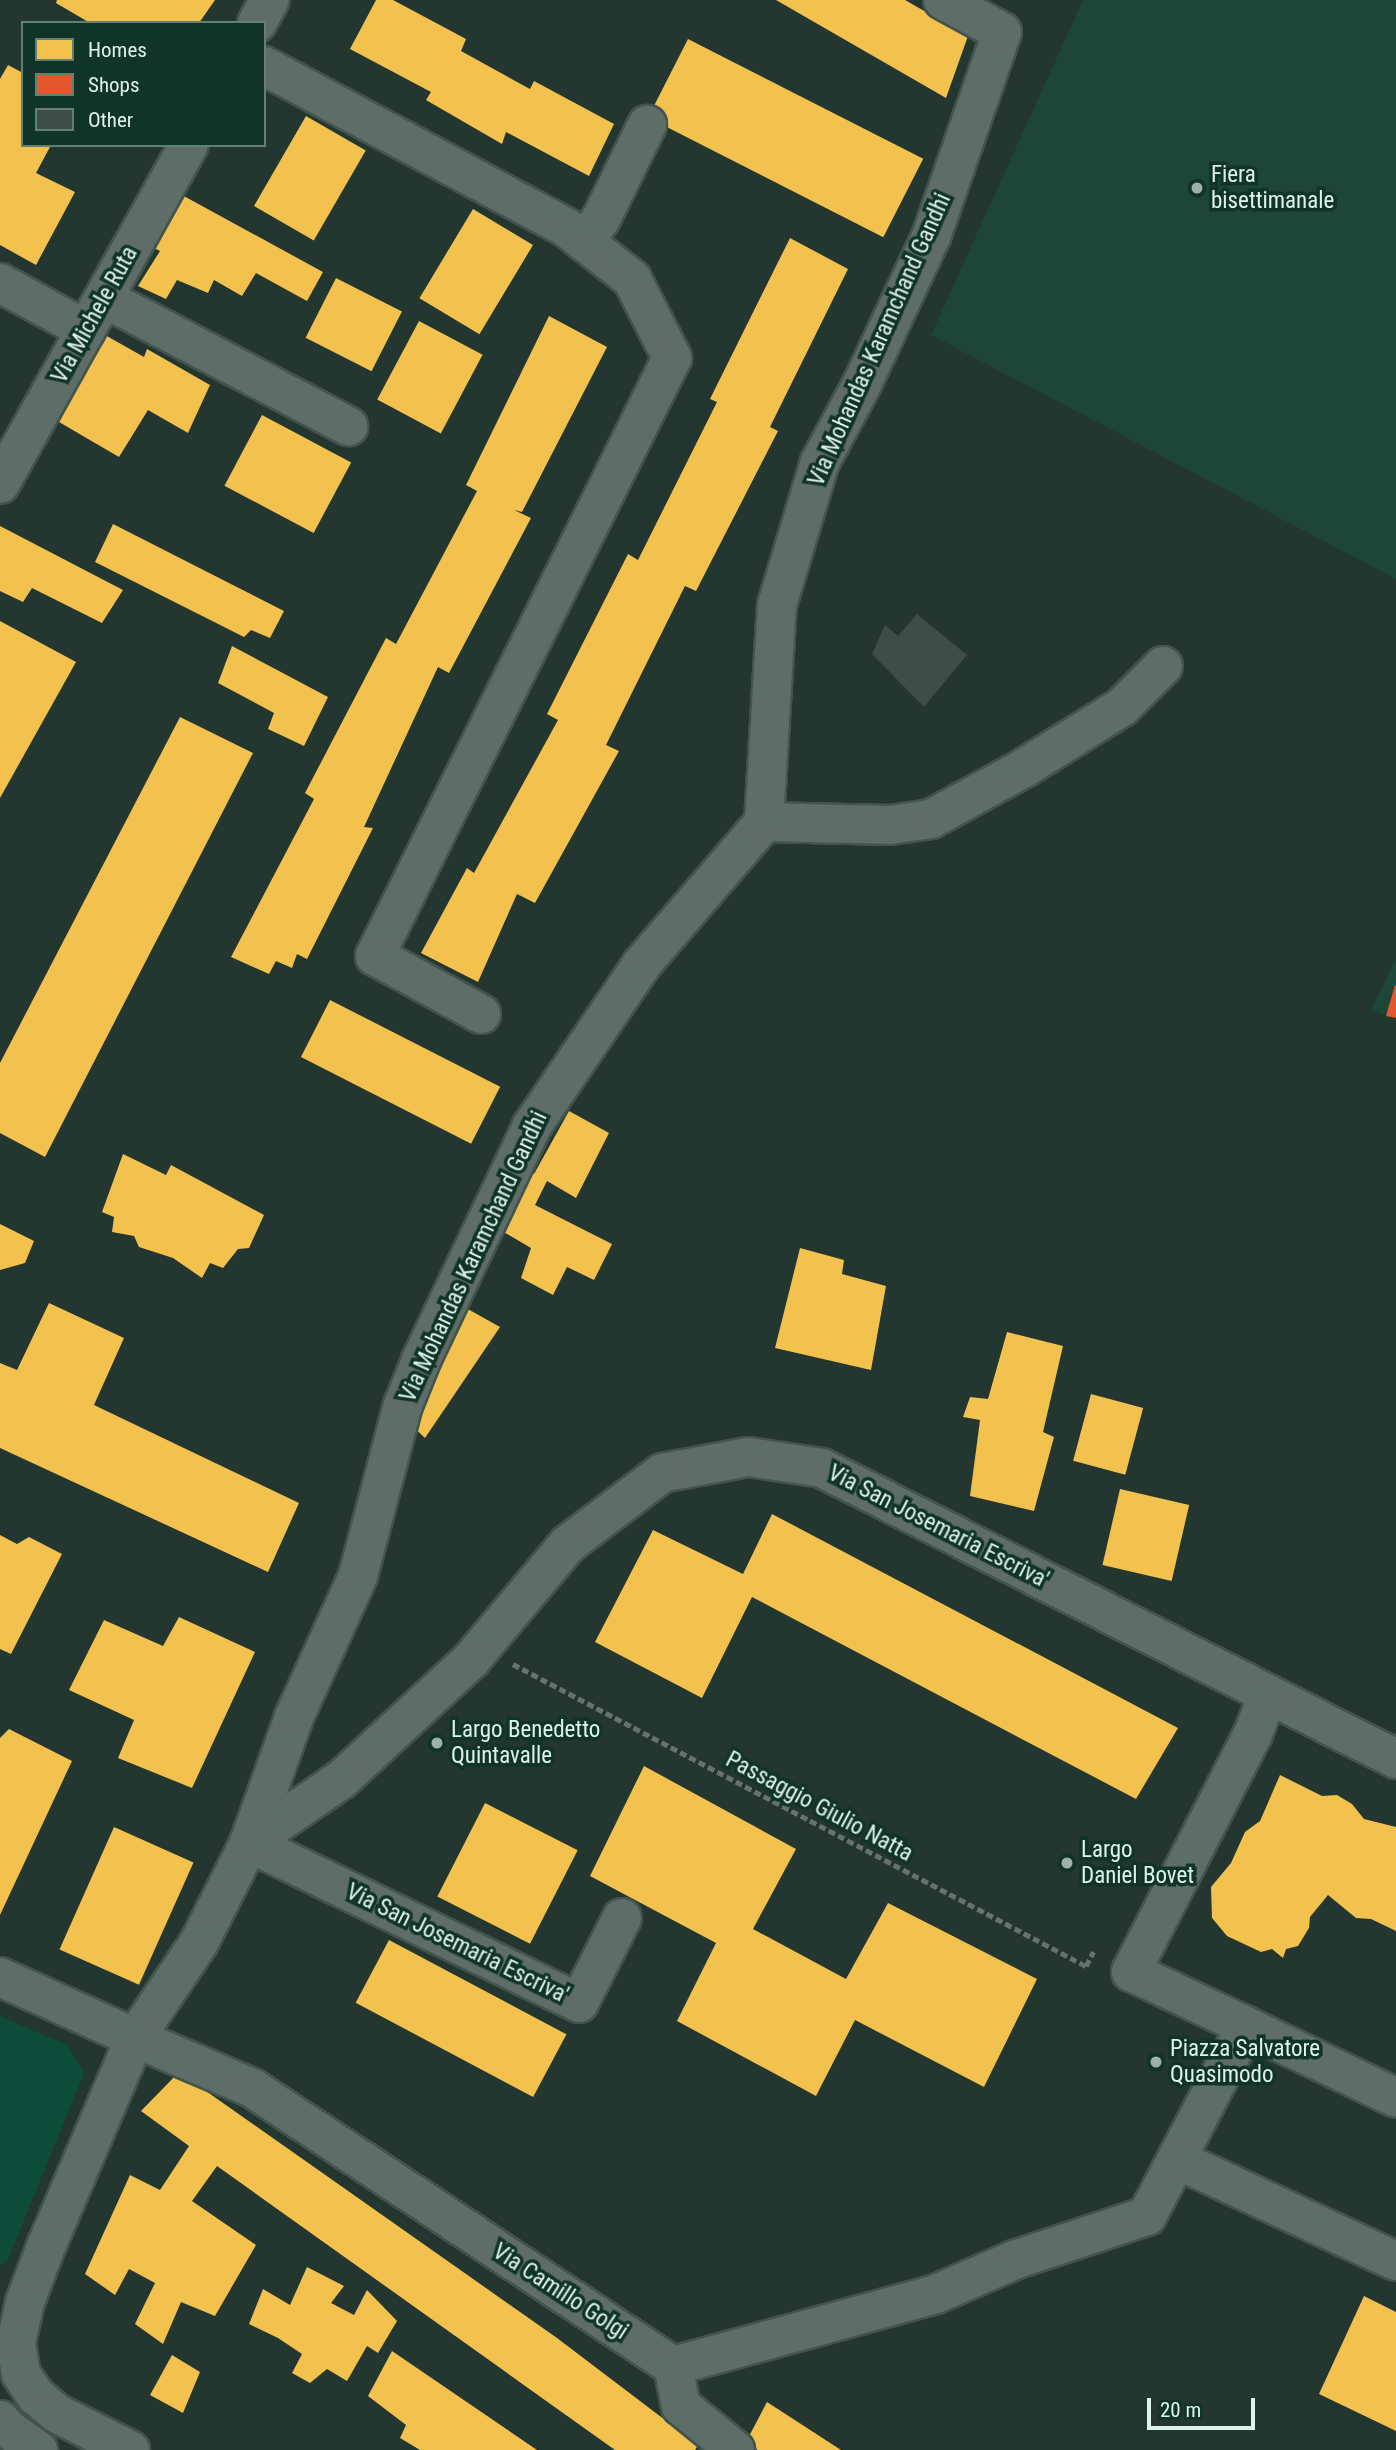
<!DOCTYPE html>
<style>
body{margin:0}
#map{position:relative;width:1396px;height:2450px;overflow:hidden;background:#23362f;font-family:"Roboto Condensed",sans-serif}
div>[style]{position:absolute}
.built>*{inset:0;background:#1d4638}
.green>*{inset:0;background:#0e4c3a}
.homes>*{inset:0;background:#f2c14e;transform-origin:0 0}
.shops>*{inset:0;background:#e4572e}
.building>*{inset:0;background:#3d4d47}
.path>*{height:4.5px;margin-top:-2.25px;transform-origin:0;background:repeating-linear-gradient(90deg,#66726e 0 7px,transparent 0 10.5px)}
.roads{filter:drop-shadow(2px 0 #43534d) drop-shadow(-2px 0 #43534d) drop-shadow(0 2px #43534d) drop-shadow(0 -2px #43534d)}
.minor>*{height:38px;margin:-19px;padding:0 19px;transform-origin:19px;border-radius:19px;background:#5f6d68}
.dots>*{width:19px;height:19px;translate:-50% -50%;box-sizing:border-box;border:4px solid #103428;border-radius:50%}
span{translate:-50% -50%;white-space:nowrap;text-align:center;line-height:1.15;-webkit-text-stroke:7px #103428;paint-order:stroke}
.poi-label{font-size:23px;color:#e0f3eb}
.left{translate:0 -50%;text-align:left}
.street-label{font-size:23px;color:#e0f3eb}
.legend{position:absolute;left:21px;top:21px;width:245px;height:126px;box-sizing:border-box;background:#103428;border:2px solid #638076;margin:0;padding:9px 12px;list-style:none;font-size:21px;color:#e0f3eb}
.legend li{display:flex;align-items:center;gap:14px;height:35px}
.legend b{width:35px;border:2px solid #638076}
.scale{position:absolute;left:1147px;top:2398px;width:108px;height:32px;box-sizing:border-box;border:4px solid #e0f3eb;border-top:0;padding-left:9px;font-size:21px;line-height:24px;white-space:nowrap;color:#e0f3eb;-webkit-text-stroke:5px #103428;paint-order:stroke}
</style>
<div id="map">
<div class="built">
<div style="clip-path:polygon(1083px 0,1396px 0,1396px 579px,931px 335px)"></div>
<div style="clip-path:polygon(1396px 959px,1396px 1018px,1371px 1010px)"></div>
</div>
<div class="green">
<div style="clip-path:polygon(0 2016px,67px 2045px,84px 2073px,7px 2262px,0 2265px)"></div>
</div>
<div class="homes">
<div style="clip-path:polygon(57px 0,215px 0,199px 23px,90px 23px,56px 3px)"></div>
<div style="clip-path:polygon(376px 0,393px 0,466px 39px,461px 51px,530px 89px,534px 81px,614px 124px,589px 176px,506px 132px,502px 144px,426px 100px,431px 92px,350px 49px)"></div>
<div style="clip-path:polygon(776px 0,905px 0,968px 36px,946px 98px)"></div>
<div style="left:688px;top:39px;width:264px;height:88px;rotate:27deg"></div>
<div style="clip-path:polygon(8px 65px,23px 73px,23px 145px,51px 145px,36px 173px,75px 192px,36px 265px,0 245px,0 79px)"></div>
<div style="left:306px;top:116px;width:69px;height:104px;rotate:30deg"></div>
<div style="clip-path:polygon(182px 195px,323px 272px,307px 301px,256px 273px,242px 296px,214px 280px,208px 293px,177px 280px,166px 299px,138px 286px,160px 251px,148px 245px)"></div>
<div style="left:473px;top:209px;width:70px;height:104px;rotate:31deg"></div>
<div style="clip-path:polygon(790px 238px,848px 269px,770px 427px,778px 431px,696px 591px,685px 586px,606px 745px,619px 751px,535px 903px,517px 894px,478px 982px,421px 953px,467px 868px,474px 873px,558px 720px,547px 714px,628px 554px,638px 560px,717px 402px,710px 399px)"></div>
<div style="left:336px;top:278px;width:74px;height:67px;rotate:27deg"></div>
<div style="clip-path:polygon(549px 316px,607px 347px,522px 512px,514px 510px,531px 518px,449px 673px,438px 667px,364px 827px,373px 828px,307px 959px,297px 954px,292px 968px,276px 961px,269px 974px,231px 957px,314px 799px,305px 793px,386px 638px,396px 644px,477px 491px,466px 485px)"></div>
<div style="left:419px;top:321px;width:72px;height:89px;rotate:28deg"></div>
<div style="clip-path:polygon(105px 335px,144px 357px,147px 349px,210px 385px,188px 433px,148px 410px,119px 457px,59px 422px)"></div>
<div style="left:262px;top:415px;width:101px;height:80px;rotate:28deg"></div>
<div style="clip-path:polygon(113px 524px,284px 611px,270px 638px,251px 630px,244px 637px,95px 562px)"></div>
<div style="clip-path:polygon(0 526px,123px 590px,102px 623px,32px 588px,23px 602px,0 591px)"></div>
<div style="clip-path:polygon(0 621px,76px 662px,0 798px)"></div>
<div style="clip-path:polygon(232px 646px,328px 697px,304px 746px,268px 729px,274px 713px,218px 683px)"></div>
<div style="clip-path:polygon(180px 717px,253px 753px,45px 1157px,0 1133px,0 1063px)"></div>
<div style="left:330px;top:1000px;width:191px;height:64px;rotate:27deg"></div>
<div style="clip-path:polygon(569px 1111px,609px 1133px,576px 1198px,547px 1181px,535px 1205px,612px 1244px,594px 1280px,567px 1267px,553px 1295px,521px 1278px,531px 1248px,490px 1224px,518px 1163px,534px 1174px)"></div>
<div style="clip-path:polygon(123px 1154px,166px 1175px,171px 1165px,264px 1215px,249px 1248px,238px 1249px,223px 1268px,210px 1263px,202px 1278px,173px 1258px,139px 1247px,134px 1236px,112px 1232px,114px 1217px,102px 1212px)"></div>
<div style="clip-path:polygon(0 1224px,34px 1241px,25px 1263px,0 1270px)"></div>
<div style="clip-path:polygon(800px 1248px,844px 1260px,842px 1274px,886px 1286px,871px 1370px,775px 1348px)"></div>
<div style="clip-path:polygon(49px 1303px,124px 1338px,94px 1405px,299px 1503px,268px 1572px,0 1448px,0 1363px,17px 1370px)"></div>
<div style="clip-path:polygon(466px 1308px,500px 1327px,425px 1438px,407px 1421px)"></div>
<div style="clip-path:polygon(1007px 1332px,1063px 1346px,1043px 1432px,1054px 1437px,1034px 1511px,970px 1496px,980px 1420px,963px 1417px,970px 1397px,988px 1399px)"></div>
<div style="left:1091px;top:1394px;width:54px;height:69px;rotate:15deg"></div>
<div style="left:1120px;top:1489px;width:71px;height:78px;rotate:13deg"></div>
<div style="clip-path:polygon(772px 1514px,1178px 1728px,1136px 1799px,752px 1597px,702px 1698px,595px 1642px,653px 1530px,743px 1574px)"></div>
<div style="clip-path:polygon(0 1535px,17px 1544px,29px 1537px,62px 1554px,11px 1654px,0 1649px)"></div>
<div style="clip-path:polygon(179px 1617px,255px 1652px,192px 1788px,118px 1758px,134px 1720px,69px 1690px,104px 1620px,163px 1646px)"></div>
<div style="clip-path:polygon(9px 1729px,72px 1761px,0 1915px,0 1738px)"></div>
<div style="clip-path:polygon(644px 1766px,796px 1849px,753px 1929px,846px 1979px,888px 1903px,1037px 1979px,984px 2087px,855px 2020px,816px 2096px,677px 2021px,716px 1943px,590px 1876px)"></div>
<div style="clip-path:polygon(1280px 1775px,1322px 1796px,1337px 1795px,1352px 1804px,1364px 1819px,1396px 1827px,1396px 1931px,1371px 1919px,1356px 1918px,1328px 1895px,1310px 1917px,1309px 1928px,1298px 1946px,1286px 1949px,1283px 1958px,1272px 1949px,1261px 1952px,1227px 1936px,1212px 1918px,1211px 1887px,1231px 1863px,1245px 1832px,1260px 1821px)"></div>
<div style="left:485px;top:1803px;width:104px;height:105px;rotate:27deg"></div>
<div style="left:114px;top:1827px;width:87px;height:134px;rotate:24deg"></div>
<div style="left:389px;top:1940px;width:201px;height:71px;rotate:28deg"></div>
<div style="clip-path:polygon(179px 2072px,557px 2338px,698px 2445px,695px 2450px,615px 2450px,217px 2166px,192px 2201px,256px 2245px,215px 2316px,181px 2302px,163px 2344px,135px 2324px,155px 2283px,129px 2269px,115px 2295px,85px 2274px,130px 2175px,160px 2190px,189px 2146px,141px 2111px)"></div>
<div style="clip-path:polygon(307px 2267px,344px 2286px,331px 2303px,354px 2315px,367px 2290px,397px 2321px,378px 2353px,367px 2346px,347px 2381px,327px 2369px,310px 2383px,292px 2373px,302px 2354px,278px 2338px,249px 2324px,263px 2289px,290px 2305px)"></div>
<div style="clip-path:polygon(1364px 2296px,1396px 2312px,1396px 2431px,1319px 2394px)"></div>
<div style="clip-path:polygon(392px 2351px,537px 2450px,420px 2450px,400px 2438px,406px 2425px,368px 2396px)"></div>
<div style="clip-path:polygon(172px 2355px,200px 2372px,183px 2413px,150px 2395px)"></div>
<div style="clip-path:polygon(767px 2402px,841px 2450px,758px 2450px,746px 2442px)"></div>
</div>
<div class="shops">
<div style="clip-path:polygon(1395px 985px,1396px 985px,1396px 1018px,1386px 1016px)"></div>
</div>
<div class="building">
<div style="clip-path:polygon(917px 614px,967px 655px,924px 707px,872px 654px,885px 625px,898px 636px)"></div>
</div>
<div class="path">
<div style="left:513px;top:1664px;width:648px;rotate:27.79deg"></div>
<div style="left:1086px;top:1966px;width:16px;rotate:-63deg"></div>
</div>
<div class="roads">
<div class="minor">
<div style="left:257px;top:23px;width:26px;rotate:-61deg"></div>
<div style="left:264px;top:66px;width:344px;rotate:28.1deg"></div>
<div style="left:567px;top:228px;width:83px;rotate:38.1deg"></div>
<div style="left:632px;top:279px;width:89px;rotate:63.1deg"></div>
<div style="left:672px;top:358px;width:668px;rotate:116.41deg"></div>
<div style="left:375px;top:956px;width:121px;rotate:28.7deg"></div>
<div style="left:584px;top:242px;width:29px;rotate:-54deg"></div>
<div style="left:601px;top:219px;width:105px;rotate:-63.9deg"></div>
<div style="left:0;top:283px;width:98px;rotate:28.7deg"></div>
<div style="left:104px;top:298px;width:276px;rotate:27.7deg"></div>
<div style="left:0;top:484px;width:388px;rotate:-60.9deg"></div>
<div style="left:764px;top:822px;width:126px;rotate:1.4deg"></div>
<div style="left:890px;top:825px;width:41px;rotate:-8.3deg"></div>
<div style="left:931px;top:819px;width:106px;rotate:-28.7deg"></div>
<div style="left:1024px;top:768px;width:115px;rotate:-31.9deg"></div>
<div style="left:1122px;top:707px;width:58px;rotate:-45deg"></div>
<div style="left:1396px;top:1759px;width:644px;rotate:-153.12deg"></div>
<div style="left:822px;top:1468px;width:75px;rotate:-171.5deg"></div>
<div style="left:748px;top:1457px;width:87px;rotate:169.5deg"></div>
<div style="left:662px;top:1473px;width:118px;rotate:142.9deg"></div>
<div style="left:568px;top:1544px;width:151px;rotate:129.9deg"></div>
<div style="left:471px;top:1660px;width:176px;rotate:137.3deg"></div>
<div style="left:342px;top:1779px;width:113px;rotate:145.5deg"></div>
<div style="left:249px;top:1843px;width:110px;rotate:116.6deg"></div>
<div style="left:200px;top:1941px;width:117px;rotate:123.8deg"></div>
<div style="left:135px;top:2038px;width:127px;rotate:23.1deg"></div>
<div style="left:252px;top:2088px;width:505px;rotate:33.44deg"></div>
<div style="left:673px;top:2366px;width:273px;rotate:-15.3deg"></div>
<div style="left:936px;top:2294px;width:88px;rotate:-23.4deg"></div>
<div style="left:1017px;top:2259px;width:137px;rotate:-18.3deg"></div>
<div style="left:1147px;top:2216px;width:214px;rotate:-62.5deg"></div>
<div style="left:1246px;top:2026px;width:166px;rotate:25.6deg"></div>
<div style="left:622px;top:1918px;width:95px;rotate:116.8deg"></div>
<div style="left:579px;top:2003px;width:367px;rotate:-154.1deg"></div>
<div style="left:249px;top:1843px;width:134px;rotate:-70.3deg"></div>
<div style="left:294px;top:1717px;width:155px;rotate:-65.6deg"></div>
<div style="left:358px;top:1576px;width:177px;rotate:-75.3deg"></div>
<div style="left:403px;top:1405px;width:51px;rotate:-68deg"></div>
<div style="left:422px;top:1358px;width:257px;rotate:-64.6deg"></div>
<div style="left:532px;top:1126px;width:196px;rotate:-55.8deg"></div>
<div style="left:642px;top:964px;width:187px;rotate:-49.3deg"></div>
<div style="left:764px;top:822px;width:217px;rotate:-86.6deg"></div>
<div style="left:777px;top:605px;width:149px;rotate:-73.3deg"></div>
<div style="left:820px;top:462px;width:89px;rotate:-61.7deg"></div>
<div style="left:862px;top:384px;width:162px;rotate:-64.9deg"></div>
<div style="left:931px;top:237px;width:217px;rotate:-70.9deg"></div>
<div style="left:1002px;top:32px;width:67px;rotate:-151.5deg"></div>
<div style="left:0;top:1977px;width:148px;rotate:24.3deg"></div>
<div style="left:135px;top:2038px;width:224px;rotate:113.1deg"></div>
<div style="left:47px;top:2244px;width:62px;rotate:110.8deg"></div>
<div style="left:25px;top:2302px;width:42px;rotate:102.4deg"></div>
<div style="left:16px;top:2343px;width:31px;rotate:81deg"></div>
<div style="left:21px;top:2374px;width:27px;rotate:56deg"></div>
<div style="left:36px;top:2396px;width:26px;rotate:40deg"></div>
<div style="left:56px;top:2413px;width:83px;rotate:26.6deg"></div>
<div style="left:1246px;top:2026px;width:127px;rotate:-154.8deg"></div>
<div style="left:1131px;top:1972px;width:267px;rotate:-62.9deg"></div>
<div style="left:1253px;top:1734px;width:43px;rotate:-69.4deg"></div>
<div style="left:1178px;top:2160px;width:240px;rotate:24.9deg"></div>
<div style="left:673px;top:2366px;width:41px;rotate:78.7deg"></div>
<div style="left:681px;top:2406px;width:70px;rotate:39.2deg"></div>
<div style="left:0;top:2420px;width:12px;rotate:48deg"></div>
<div style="left:8px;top:2429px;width:37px;rotate:35deg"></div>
</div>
</div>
<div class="dots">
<div style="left:1197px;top:188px;background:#9eb1a9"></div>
<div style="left:437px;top:1743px;background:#9eb1a9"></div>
<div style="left:1067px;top:1863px;background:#9eb1a9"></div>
<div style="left:1156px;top:2062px;background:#9eb1a9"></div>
</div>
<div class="poi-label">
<span class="left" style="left:1211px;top:188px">Fiera<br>bisettimanale</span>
<span class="left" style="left:451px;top:1743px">Largo Benedetto<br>Quintavalle</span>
<span class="left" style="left:1081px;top:1863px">Largo<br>Daniel Bovet</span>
<span class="left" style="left:1170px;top:2062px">Piazza Salvatore<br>Quasimodo</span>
</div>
<div class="street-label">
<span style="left:95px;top:315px;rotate:-61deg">Via Michele Ruta</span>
<span style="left:880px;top:340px;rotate:-66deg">Via Mohandas Karamchand Gandhi</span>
<span style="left:474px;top:1257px;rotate:-65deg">Via Mohandas Karamchand Gandhi</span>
<span style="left:938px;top:1527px;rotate:27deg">Via San Josemaria Escriva'</span>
<span style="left:819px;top:1807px;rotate:28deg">Passaggio Giulio Natta</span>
<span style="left:457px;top:1944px;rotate:26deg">Via San Josemaria Escriva'</span>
<span style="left:560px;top:2292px;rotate:33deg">Via Camillo Golgi</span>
</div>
<ul class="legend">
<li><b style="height:19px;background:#f2c14e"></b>Homes</li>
<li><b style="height:19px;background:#e4572e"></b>Shops</li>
<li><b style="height:19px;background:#3d4d47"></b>Other</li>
</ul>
<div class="scale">20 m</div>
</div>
